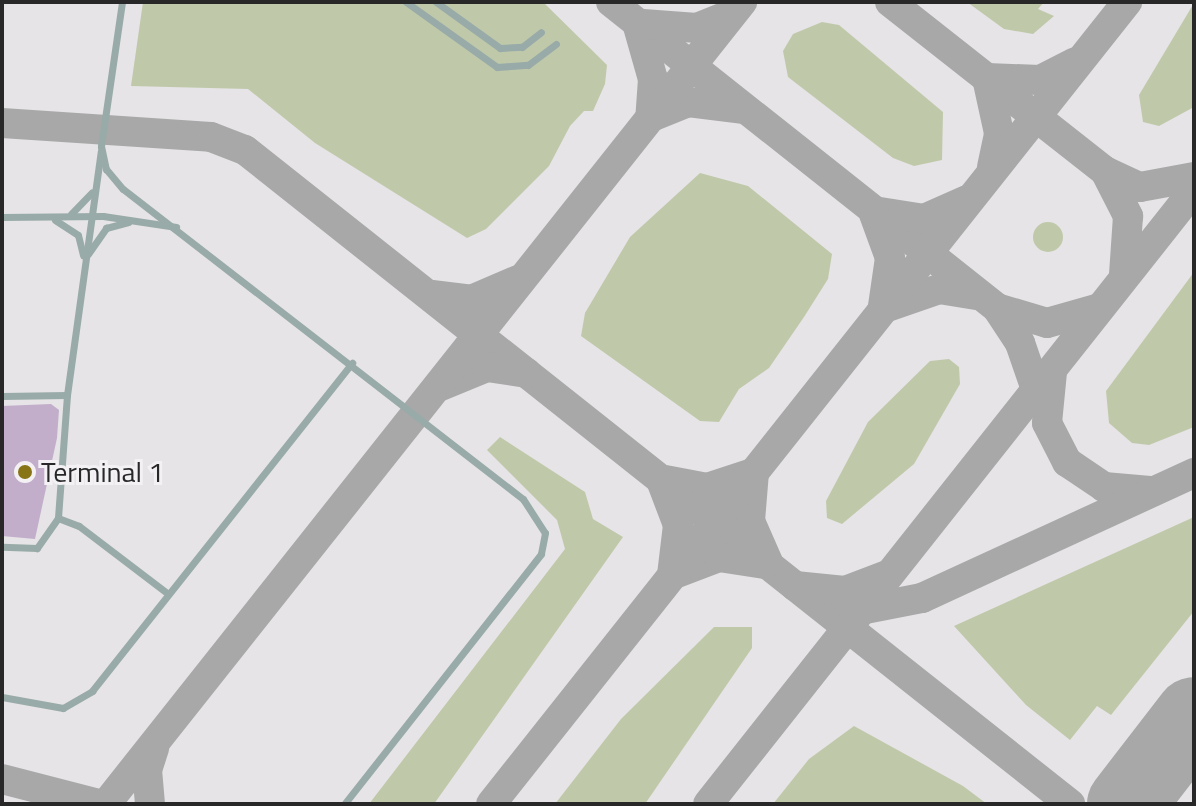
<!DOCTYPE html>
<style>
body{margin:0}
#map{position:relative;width:1196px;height:806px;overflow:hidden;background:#e6e4e6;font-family:"Titillium Web",sans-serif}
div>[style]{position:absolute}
.green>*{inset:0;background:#bfc9aa}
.round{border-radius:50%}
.taxiway>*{height:30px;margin:-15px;padding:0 15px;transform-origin:15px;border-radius:15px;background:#a8a8a9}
.runway>*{height:78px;margin:-39px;padding:0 39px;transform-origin:39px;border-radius:39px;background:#a8a8a9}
.building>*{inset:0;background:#c2aecb}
.service>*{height:7px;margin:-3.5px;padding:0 3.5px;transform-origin:3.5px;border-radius:3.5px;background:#99aba8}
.dots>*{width:22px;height:22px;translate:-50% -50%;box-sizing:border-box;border:4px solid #f3f1f4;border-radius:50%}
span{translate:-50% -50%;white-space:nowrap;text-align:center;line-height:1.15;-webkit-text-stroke:6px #f3f1f4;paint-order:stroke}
.poi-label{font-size:28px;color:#282829}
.left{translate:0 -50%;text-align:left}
.frame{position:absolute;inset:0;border:4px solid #282829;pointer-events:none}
</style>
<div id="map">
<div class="green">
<div style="clip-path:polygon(143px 2px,543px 2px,607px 65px,605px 84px,593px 111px,584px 111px,570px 126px,549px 166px,486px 229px,467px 238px,315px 143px,248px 89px,131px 86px)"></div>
<div style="clip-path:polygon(967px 2px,1044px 2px,1038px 9px,1054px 16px,1033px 34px,1004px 29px)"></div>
<div style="clip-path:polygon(1194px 3px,1194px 107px,1159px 126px,1143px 122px,1139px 95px)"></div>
<div style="clip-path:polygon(822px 22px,839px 25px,943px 112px,942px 160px,914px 166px,893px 158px,788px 77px,783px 51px,793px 34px)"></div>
<div style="clip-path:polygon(700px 173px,748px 186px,832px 254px,828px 279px,804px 317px,769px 368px,739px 389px,719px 422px,700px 421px,581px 336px,585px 313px,630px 237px)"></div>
<div class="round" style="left:1033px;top:222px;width:30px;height:30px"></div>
<div style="clip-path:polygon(1194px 272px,1194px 427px,1149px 445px,1132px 443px,1109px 423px,1106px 391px)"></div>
<div style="clip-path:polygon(949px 359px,959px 367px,960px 384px,914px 464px,842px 524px,827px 518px,826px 501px,868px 422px,930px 361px)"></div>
<div style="clip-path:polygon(500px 437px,585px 492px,593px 519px,623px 537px,434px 804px,369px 804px,565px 549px,557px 520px,487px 450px)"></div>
<div style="clip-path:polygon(1194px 517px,1194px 611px,1111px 715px,1097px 706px,1070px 740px,1026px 705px,954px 626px)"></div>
<div style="clip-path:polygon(714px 627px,752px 627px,752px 648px,645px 804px,555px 804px,621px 719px)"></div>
<div style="clip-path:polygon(854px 726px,963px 786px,987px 804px,773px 804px,809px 759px)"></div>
</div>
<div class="taxiway">
<div style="left:611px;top:2px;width:493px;rotate:38.4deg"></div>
<div style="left:997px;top:308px;width:52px;rotate:16.7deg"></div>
<div style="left:1047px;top:323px;width:55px;rotate:-15.8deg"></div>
<div style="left:890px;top:2px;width:273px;rotate:38.2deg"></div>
<div style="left:1105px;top:171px;width:38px;rotate:25deg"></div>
<div style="left:1140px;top:187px;width:55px;rotate:-10.5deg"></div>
<div style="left:637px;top:23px;width:58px;rotate:74.1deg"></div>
<div style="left:653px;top:79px;width:39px;rotate:94deg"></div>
<div style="left:643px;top:24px;width:54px;rotate:4.2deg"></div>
<div style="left:697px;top:28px;width:37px;rotate:-22deg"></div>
<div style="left:651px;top:117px;width:40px;rotate:-22deg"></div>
<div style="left:688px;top:102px;width:55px;rotate:7.3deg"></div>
<div style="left:2px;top:123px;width:209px;rotate:3.8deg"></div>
<div style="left:211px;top:137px;width:36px;rotate:21deg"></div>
<div style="left:245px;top:150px;width:1053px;rotate:38.4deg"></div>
<div style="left:992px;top:167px;width:35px;rotate:-78deg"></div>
<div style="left:999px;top:133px;width:56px;rotate:-102.3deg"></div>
<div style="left:987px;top:78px;width:53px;rotate:2.2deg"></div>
<div style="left:1040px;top:80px;width:39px;rotate:-27deg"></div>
<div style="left:1105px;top:171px;width:51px;rotate:62.9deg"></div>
<div style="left:1128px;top:216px;width:58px;rotate:93.9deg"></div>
<div style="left:880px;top:212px;width:45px;rotate:9deg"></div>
<div style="left:924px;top:219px;width:47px;rotate:-23.8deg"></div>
<div style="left:874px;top:214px;width:47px;rotate:70deg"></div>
<div style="left:890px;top:258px;width:49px;rotate:98.3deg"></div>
<div style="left:432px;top:295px;width:39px;rotate:7deg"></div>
<div style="left:471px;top:300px;width:51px;rotate:-23.1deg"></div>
<div style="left:890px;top:306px;width:52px;rotate:-19.1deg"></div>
<div style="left:939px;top:289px;width:39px;rotate:9deg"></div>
<div style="left:997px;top:308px;width:42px;rotate:56.7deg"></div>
<div style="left:1020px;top:343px;width:65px;rotate:71deg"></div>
<div style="left:1052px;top:372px;width:51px;rotate:95.6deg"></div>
<div style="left:1047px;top:423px;width:44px;rotate:62.9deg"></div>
<div style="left:1067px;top:462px;width:45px;rotate:34deg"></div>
<div style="left:1104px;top:487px;width:46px;rotate:5deg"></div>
<div style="left:441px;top:386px;width:50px;rotate:-22.4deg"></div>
<div style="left:487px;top:367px;width:40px;rotate:8.5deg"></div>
<div style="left:754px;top:472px;width:49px;rotate:94.7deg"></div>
<div style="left:750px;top:521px;width:45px;rotate:66.3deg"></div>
<div style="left:665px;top:480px;width:43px;rotate:10.8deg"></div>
<div style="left:707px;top:488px;width:48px;rotate:-18.1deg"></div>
<div style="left:662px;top:483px;width:45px;rotate:69.1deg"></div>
<div style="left:678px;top:525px;width:50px;rotate:96.8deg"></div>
<div style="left:677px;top:573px;width:45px;rotate:-20.9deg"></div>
<div style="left:719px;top:557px;width:46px;rotate:8.8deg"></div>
<div style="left:795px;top:586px;width:50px;rotate:5.7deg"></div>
<div style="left:845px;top:591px;width:45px;rotate:-20.9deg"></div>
<div style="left:850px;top:612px;width:73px;rotate:-11deg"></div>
<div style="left:922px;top:598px;width:299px;rotate:-24.7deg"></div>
<div style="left:2px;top:779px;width:100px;rotate:14.5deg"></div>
<div style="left:106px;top:804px;width:1024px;rotate:-51.58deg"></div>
<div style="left:150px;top:804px;width:34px;rotate:-95deg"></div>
<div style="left:147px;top:770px;width:23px;rotate:-72deg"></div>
<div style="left:491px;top:804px;width:1024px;rotate:-51.58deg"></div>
<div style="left:708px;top:804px;width:783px;rotate:-51.64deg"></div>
<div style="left:1110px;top:804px;width:53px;rotate:-39.7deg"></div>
</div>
<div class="runway">
<div style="left:1126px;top:804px;width:111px;rotate:-52.3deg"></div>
</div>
<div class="building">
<div style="clip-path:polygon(51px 404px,59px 410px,57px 438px,35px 539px,2px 536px,2px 406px)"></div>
</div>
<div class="service">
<div style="left:122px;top:2px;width:146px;rotate:98.3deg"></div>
<div style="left:101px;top:146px;width:24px;rotate:78deg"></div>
<div style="left:106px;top:169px;width:26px;rotate:50deg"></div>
<div style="left:123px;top:189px;width:506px;rotate:37.78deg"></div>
<div style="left:523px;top:499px;width:40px;rotate:57.1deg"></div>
<div style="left:545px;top:533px;width:21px;rotate:101deg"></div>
<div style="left:541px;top:554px;width:318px;rotate:128.2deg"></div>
<div style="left:406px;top:2px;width:112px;rotate:35.5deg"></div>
<div style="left:497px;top:67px;width:31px;rotate:-4deg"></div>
<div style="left:528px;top:65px;width:35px;rotate:-37deg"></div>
<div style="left:436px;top:2px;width:79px;rotate:35.7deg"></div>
<div style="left:500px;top:48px;width:22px;rotate:-3deg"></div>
<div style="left:522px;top:47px;width:24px;rotate:-38deg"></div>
<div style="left:71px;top:214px;width:30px;rotate:-46deg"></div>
<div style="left:2px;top:217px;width:101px;rotate:-0.6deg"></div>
<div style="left:103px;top:216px;width:74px;rotate:8.6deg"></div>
<div style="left:55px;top:220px;width:27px;rotate:33deg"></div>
<div style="left:78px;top:235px;width:21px;rotate:76deg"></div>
<div style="left:88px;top:254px;width:32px;rotate:-55deg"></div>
<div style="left:106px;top:228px;width:23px;rotate:-15deg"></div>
<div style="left:67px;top:395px;width:246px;rotate:-82.1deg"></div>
<div style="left:2px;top:396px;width:65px;rotate:-0.9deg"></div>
<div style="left:67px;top:395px;width:123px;rotate:94.2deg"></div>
<div style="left:58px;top:518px;width:37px;rotate:125deg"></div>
<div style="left:37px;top:548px;width:35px;rotate:-178deg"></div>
<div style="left:58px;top:518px;width:22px;rotate:21deg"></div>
<div style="left:79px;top:526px;width:111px;rotate:37.3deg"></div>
<div style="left:2px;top:697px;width:62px;rotate:10.2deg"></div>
<div style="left:63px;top:708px;width:34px;rotate:-30deg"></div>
<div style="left:92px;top:691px;width:419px;rotate:-51.6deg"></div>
</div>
<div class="dots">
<div style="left:25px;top:472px;background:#877416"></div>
</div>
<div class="poi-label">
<span class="left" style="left:41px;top:472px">Terminal 1</span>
</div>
<div class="frame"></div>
</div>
